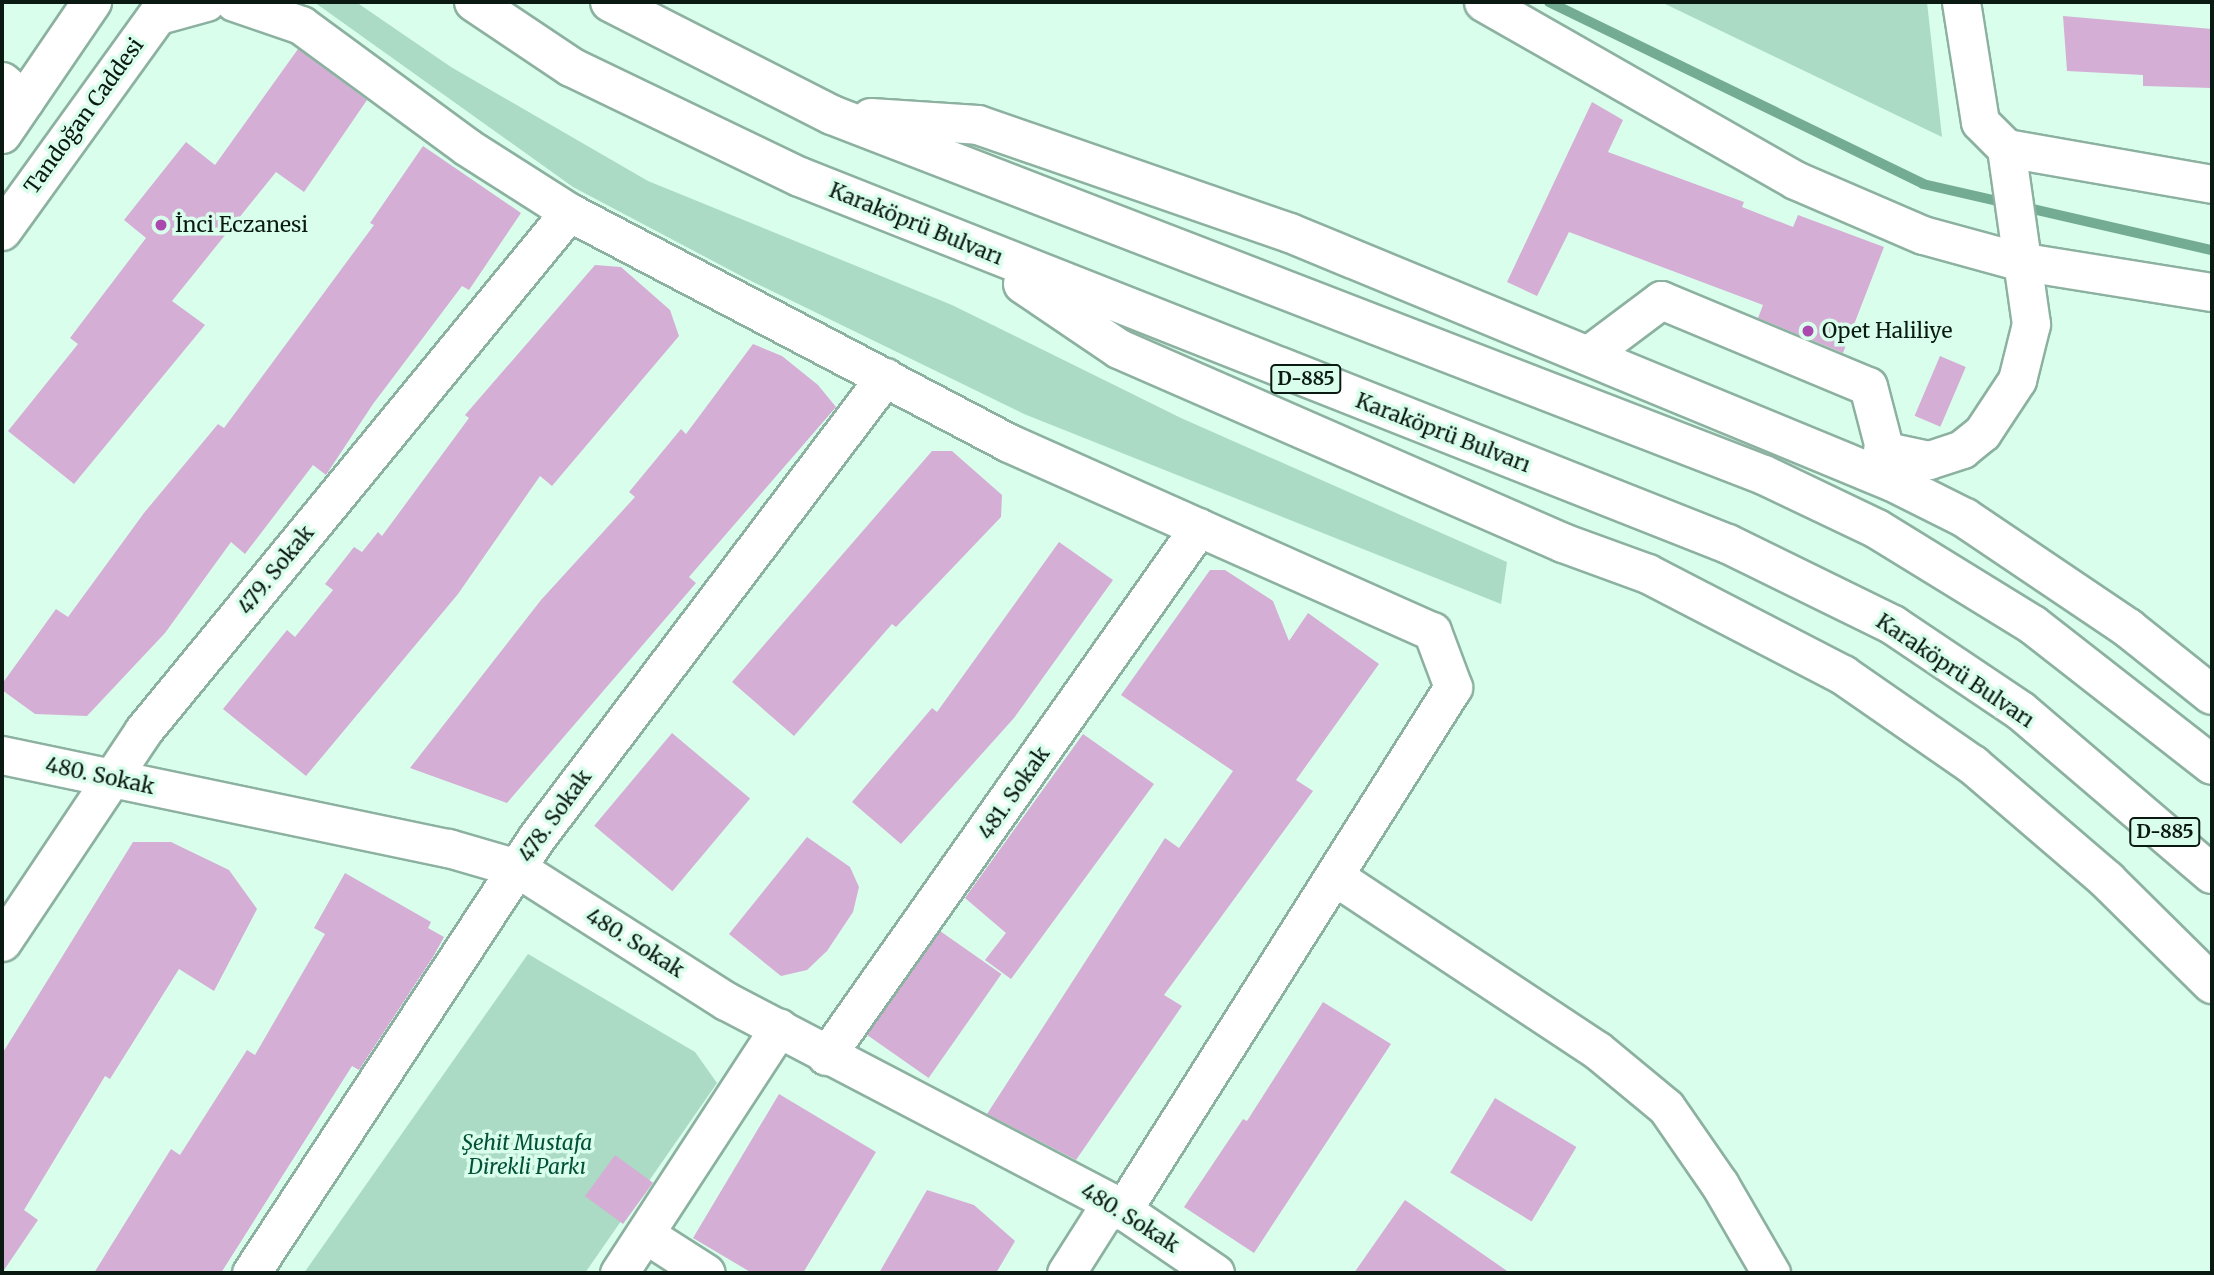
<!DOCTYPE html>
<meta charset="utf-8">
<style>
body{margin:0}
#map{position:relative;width:2214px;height:1275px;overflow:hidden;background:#d9feec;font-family:Merriweather,serif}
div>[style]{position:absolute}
.green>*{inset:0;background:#abdbc5}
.stream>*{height:10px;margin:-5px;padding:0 5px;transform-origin:5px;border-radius:5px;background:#74ab93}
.building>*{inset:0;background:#d5aed5;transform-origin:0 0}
.roads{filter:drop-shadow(2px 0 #8db1a1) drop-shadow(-2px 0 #8db1a1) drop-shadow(0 2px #8db1a1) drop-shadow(0 -2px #8db1a1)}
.minor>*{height:37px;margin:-18.5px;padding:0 18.5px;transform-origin:18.5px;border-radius:18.5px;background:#fff}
.major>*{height:38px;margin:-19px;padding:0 19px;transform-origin:19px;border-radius:19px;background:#fff}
.highway>*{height:38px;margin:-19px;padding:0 19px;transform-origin:19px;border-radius:19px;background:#fff}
.dots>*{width:19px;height:19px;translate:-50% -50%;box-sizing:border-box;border:4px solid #d9feec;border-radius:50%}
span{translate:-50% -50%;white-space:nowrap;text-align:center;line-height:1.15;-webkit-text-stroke:7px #d9feec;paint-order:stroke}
.shield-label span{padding:2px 5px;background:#d9feec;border:2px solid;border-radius:5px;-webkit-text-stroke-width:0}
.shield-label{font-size:19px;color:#0b1913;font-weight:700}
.street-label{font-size:21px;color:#0b1913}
.poi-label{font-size:21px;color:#0b1913}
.left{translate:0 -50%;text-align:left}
.park-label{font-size:21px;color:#035039;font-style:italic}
.frame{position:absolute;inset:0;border:4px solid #0b1913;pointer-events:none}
</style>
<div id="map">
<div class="green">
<div style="clip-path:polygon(314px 2px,356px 2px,451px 67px,648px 181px,952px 305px,1181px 418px,1507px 562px,1501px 604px,1024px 414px,747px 279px,573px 187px)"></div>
<div style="clip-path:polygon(1661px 2px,1927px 2px,1942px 137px)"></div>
<div style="clip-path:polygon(528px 954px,695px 1052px,717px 1083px,585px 1273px,304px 1273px)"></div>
</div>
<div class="stream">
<div style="left:1549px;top:2px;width:416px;rotate:25.9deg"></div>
<div style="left:1923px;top:184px;width:296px;rotate:12.9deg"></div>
</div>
<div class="building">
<div style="clip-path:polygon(2063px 16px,2212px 29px,2212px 88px,2143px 86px,2143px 75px,2067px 71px)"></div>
<div style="clip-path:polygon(298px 49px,367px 100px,304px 192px,276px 172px,172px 301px,205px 325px,74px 484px,8px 431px,78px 344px,70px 338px,146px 238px,124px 220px,186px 142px,215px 165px)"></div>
<div style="clip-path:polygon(1592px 102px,1623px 120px,1608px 152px,1744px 202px,1742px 207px,1793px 227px,1798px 215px,1884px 247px,1843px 353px,1758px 318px,1763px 305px,1569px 232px,1537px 296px,1507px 282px)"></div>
<div style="clip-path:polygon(423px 146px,521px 213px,469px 290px,462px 286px,373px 404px,326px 475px,313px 465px,245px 554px,231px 542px,165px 633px,87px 716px,35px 714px,2px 690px,2px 684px,56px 609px,68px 617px,144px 513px,218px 424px,224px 428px,374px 225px,370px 223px)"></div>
<div style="clip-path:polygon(595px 265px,621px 267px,670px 310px,679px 336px,552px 486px,540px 476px,458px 594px,306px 776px,223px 709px,287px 630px,295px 637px,333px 590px,325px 584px,354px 547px,362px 552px,378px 532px,382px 536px,469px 418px,465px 415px)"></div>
<div style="clip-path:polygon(753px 344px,782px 356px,818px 385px,836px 407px,689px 577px,696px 583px,507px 803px,410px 768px,541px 600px,635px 497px,629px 492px,681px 429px,686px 434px)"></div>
<div style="left:1940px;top:356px;width:28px;height:65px;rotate:23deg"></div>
<div style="clip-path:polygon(932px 451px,952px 451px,1002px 495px,1001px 517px,896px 627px,892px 624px,794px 736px,732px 682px)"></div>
<div style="clip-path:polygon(1059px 542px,1113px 580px,1014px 718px,901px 844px,852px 802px,932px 708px,937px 712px)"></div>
<div style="clip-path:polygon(1210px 570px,1225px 570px,1273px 601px,1289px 641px,1308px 613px,1379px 664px,1296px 780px,1313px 791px,1164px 995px,1182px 1006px,1076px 1160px,987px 1114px,1165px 838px,1179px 848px,1233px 771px,1121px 695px)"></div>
<div style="left:672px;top:733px;width:102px;height:121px;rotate:40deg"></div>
<div style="clip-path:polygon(1083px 734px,1154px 784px,1011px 979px,985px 960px,1006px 933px,965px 898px)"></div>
<div style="clip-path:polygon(807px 837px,850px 867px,859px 887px,853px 912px,827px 951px,807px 970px,781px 976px,729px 934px)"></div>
<div style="clip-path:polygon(133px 842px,171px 842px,229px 870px,257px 909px,214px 991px,179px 969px,110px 1079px,105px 1076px,24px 1210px,38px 1220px,2px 1273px,2px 1054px)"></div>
<div style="clip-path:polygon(345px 873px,431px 922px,428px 928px,444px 937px,433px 957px,359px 1070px,352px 1066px,221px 1273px,94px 1273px,171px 1149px,180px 1155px,247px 1050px,255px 1055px,325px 934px,314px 928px)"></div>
<div style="left:940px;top:931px;width:75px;height:127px;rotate:35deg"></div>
<div style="clip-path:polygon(1323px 1002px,1391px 1044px,1254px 1253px,1184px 1207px,1243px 1119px,1247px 1121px)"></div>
<div style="clip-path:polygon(779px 1094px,876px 1152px,803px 1273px,752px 1273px,693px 1238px)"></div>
<div style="left:1495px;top:1098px;width:95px;height:87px;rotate:31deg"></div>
<div style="left:615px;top:1155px;width:47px;height:51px;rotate:36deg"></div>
<div style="clip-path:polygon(927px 1190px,974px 1205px,1015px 1241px,996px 1273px,879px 1273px)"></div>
<div style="clip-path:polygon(1405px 1200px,1510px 1273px,1354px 1273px)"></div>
</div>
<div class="roads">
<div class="minor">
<div style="left:234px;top:2px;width:71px;rotate:18.9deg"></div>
<div style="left:301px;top:25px;width:206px;rotate:36.3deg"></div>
<div style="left:467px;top:147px;width:121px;rotate:32.5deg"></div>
<div style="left:569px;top:212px;width:497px;rotate:27.7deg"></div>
<div style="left:1009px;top:443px;width:463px;rotate:24deg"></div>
<div style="left:1432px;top:631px;width:60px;rotate:69.4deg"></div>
<div style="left:1453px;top:687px;width:620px;rotate:122.28deg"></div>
<div style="left:1483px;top:2px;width:359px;rotate:29.7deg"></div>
<div style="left:1795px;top:180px;width:139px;rotate:23.3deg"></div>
<div style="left:1923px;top:235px;width:98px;rotate:15.3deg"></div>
<div style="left:2018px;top:261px;width:196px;rotate:9.1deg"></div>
<div style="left:1961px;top:2px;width:121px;rotate:81deg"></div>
<div style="left:1980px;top:122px;width:37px;rotate:45deg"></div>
<div style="left:2006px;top:148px;width:209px;rotate:9.9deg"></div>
<div style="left:159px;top:15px;width:49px;rotate:-15.5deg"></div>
<div style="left:2px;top:81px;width:30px;rotate:41deg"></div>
<div style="left:1589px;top:354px;width:90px;rotate:-36.9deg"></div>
<div style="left:1661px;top:300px;width:224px;rotate:22.6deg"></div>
<div style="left:1868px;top:386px;width:99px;rotate:75.4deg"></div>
<div style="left:1882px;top:450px;width:48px;rotate:12deg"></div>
<div style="left:1929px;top:460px;width:35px;rotate:-18deg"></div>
<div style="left:1962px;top:449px;width:26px;rotate:-39deg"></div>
<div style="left:1982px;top:433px;width:64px;rotate:-56.6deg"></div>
<div style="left:2017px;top:380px;width:58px;rotate:-76deg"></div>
<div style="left:2031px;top:324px;width:178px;rotate:-98.1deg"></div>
<div style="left:2px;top:755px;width:456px;rotate:11.8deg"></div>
<div style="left:448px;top:848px;width:72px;rotate:16.2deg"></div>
<div style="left:517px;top:868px;width:248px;rotate:32.5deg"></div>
<div style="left:726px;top:1001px;width:434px;rotate:27.6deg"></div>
<div style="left:1111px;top:1202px;width:126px;rotate:34.3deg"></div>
<div style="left:1334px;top:876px;width:315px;rotate:33.5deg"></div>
<div style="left:1597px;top:1050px;width:89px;rotate:39.6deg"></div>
<div style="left:1666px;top:1107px;width:95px;rotate:55.3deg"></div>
<div style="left:1720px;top:1185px;width:102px;rotate:59.9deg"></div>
<div style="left:2px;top:942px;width:254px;rotate:-56.2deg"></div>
<div style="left:143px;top:731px;width:671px;rotate:-50.62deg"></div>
<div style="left:826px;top:1056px;width:647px;rotate:-54.81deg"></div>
<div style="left:645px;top:1234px;width:72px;rotate:32.6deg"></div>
<div style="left:251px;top:1273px;width:521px;rotate:-56.74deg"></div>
<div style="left:537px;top:837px;width:577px;rotate:-52.89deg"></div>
<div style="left:619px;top:1273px;width:293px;rotate:-56.9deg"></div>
<div style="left:1066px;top:1273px;width:84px;rotate:-57.6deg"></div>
</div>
<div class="major">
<div style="left:2px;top:134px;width:160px;rotate:-55.7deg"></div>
<div style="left:2px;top:231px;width:282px;rotate:-54.2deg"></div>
</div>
<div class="highway">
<div style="left:474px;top:2px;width:117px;rotate:33.8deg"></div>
<div style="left:571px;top:67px;width:254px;rotate:25.7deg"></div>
<div style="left:800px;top:177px;width:998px;rotate:21.58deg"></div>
<div style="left:1728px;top:544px;width:184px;rotate:26.1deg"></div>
<div style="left:1893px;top:625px;width:154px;rotate:33.9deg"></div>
<div style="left:2021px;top:711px;width:251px;rotate:40.5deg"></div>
<div style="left:610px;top:2px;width:249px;rotate:27deg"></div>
<div style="left:832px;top:115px;width:999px;rotate:21.12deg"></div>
<div style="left:1764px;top:475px;width:125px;rotate:25.5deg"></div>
<div style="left:1877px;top:529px;width:183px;rotate:31.6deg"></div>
<div style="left:2033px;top:625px;width:227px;rotate:38deg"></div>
<div style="left:871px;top:118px;width:107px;rotate:3.7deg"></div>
<div style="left:978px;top:125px;width:330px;rotate:19.1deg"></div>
<div style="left:1290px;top:233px;width:652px;rotate:22.44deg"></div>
<div style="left:1893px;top:482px;width:80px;rotate:26.6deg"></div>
<div style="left:1965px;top:518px;width:197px;rotate:34deg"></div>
<div style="left:2128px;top:628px;width:107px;rotate:38.6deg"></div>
<div style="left:1023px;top:284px;width:116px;rotate:34.1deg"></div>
<div style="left:1119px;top:349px;width:485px;rotate:23.6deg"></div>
<div style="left:1563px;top:543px;width:90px;rotate:20deg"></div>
<div style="left:1648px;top:574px;width:220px;rotate:27.4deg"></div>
<div style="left:1843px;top:675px;width:158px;rotate:34.7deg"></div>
<div style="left:1973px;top:765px;width:177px;rotate:40.6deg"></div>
<div style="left:2107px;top:880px;width:148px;rotate:44.7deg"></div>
</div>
</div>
<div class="dots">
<div style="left:161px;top:225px;background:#ac49af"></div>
<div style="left:1808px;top:331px;background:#ac49af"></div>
</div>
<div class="shield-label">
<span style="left:1306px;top:379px">D-885</span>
<span style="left:2165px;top:832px">D-885</span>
</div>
<div class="street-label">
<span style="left:84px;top:116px;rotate:-54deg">Tandoğan Caddesi</span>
<span style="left:916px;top:224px;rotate:22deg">Karaköprü Bulvarı</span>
<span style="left:1443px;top:433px;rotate:21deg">Karaköprü Bulvarı</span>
<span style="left:276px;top:570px;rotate:-51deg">479. Sokak</span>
<span style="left:1955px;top:671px;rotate:34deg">Karaköprü Bulvarı</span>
<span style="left:100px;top:776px;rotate:12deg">480. Sokak</span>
<span style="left:1014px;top:793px;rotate:-55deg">481. Sokak</span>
<span style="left:555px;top:816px;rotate:-54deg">478. Sokak</span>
<span style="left:635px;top:943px;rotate:32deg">480. Sokak</span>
<span style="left:1130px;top:1218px;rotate:32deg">480. Sokak</span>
</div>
<div class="poi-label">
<span class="left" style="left:175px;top:225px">İnci Eczanesi</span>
<span class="left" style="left:1822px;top:331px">Opet Haliliye</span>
</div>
<div class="park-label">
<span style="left:527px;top:1155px">Şehit Mustafa<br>Direkli Parkı</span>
</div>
<div class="frame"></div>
</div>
